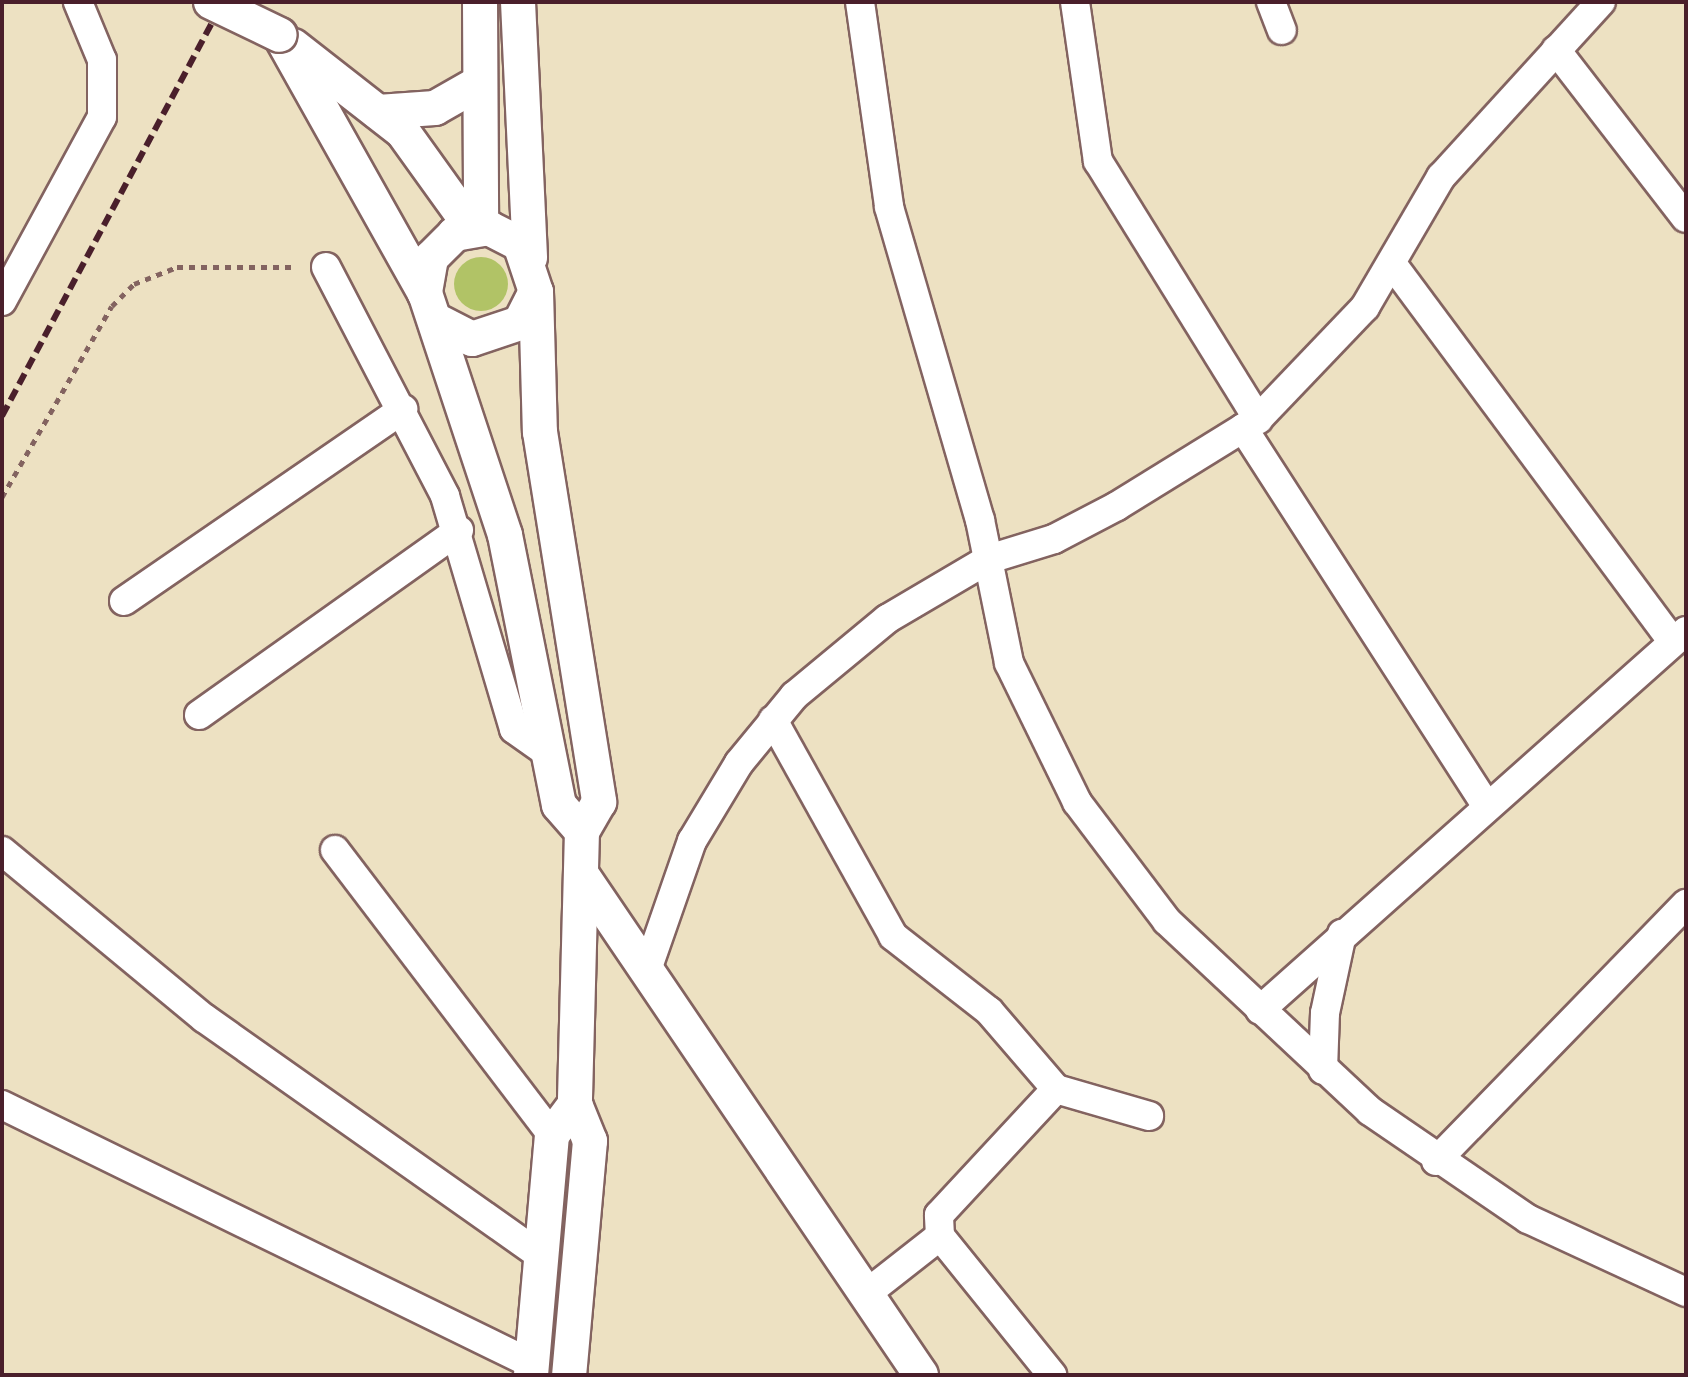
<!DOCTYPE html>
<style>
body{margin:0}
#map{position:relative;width:1688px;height:1377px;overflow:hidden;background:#ede1c2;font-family:Kalam,sans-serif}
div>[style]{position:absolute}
.green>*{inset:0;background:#b1c366}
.round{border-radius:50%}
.path>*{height:5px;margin-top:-2.5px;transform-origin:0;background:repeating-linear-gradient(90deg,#836360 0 6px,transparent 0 12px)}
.roads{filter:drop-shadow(2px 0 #836360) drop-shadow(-2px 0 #836360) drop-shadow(0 2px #836360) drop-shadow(0 -2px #836360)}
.minor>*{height:28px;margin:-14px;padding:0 14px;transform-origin:14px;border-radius:14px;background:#fff}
.tertiary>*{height:34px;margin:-17px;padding:0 17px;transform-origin:17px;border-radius:17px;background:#fff}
.rail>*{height:6px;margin-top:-3px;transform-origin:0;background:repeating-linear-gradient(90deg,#4a1f2b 0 12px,transparent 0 18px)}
.bridges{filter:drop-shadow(2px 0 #836360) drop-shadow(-2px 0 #836360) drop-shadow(0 2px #836360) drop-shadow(0 -2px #836360)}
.tertiary-bridge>*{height:34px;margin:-17px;padding:0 17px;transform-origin:17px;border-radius:17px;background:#fff}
span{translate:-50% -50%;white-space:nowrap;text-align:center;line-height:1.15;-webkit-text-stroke:8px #f7f3e8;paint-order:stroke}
.frame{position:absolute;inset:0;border:4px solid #4a1f2b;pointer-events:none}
</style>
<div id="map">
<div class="green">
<div class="round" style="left:454px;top:257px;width:54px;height:54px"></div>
</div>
<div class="path">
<div style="left:2px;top:497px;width:220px;rotate:-60.1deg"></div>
<div style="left:112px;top:306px;width:31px;rotate:-45deg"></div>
<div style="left:134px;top:284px;width:46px;rotate:-21.6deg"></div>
<div style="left:177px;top:267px;width:120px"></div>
</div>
<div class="roads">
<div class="minor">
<div style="left:860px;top:2px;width:207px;rotate:81.9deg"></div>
<div style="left:889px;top:207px;width:326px;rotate:73.8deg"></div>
<div style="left:980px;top:520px;width:146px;rotate:78.5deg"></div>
<div style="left:1009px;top:663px;width:155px;rotate:63.9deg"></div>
<div style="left:1077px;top:802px;width:149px;rotate:52.9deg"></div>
<div style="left:1167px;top:921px;width:278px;rotate:43.1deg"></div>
<div style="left:1370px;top:1111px;width:191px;rotate:34.4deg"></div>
<div style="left:1528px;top:1219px;width:174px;rotate:24.8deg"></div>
<div style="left:1075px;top:2px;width:161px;rotate:81.8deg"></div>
<div style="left:1098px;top:161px;width:304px;rotate:58.2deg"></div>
<div style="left:1271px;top:2px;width:30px;rotate:69deg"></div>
<div style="left:1556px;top:50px;width:212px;rotate:52.3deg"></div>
<div style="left:1393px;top:265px;width:465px;rotate:53.4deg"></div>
<div style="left:326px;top:267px;width:258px;rotate:62.5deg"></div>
<div style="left:445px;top:496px;width:243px;rotate:73.5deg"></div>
<div style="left:514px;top:729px;width:43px;rotate:35.5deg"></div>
<div style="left:2px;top:301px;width:209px;rotate:-61.5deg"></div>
<div style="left:102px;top:117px;width:57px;rotate:-90deg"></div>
<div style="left:102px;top:60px;width:63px;rotate:-112.5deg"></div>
<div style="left:1243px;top:428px;width:449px;rotate:57.2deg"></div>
<div style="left:124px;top:601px;width:339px;rotate:-34.5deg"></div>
<div style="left:199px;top:715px;width:319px;rotate:-35.4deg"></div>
<div style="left:773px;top:720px;width:247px;rotate:60.9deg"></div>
<div style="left:893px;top:936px;width:122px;rotate:38deg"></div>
<div style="left:989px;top:1011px;width:103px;rotate:49.3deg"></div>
<div style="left:1056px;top:1089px;width:97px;rotate:16.2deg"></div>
<div style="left:335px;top:850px;width:358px;rotate:52.7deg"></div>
<div style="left:2px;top:851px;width:262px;rotate:39.6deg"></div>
<div style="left:204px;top:1018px;width:413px;rotate:35.2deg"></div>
<div style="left:647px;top:970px;width:137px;rotate:-70.8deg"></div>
<div style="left:692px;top:841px;width:91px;rotate:-58.9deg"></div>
<div style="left:739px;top:763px;width:87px;rotate:-50.6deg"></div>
<div style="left:794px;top:696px;width:121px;rotate:-39.6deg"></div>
<div style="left:887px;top:619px;width:118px;rotate:-30.5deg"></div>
<div style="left:989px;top:559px;width:68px;rotate:-17.1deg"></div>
<div style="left:1054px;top:539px;width:71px;rotate:-27.6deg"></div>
<div style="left:1117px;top:506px;width:166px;rotate:-31.7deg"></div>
<div style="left:1258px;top:419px;width:155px;rotate:-46.3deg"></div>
<div style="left:1365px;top:307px;width:151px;rotate:-59.7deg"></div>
<div style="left:1441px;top:177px;width:237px;rotate:-47.6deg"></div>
<div style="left:1260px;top:1010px;width:570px;rotate:-41.66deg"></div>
<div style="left:1323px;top:1070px;width:57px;rotate:-88deg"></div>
<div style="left:1325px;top:1013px;width:81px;rotate:-77.9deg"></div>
<div style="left:2px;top:1105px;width:590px;rotate:26.04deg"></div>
<div style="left:1436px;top:1161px;width:359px;rotate:-45.8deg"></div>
<div style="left:940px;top:1236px;width:179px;rotate:51.1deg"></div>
<div style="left:866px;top:1294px;width:94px;rotate:-38.1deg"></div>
<div style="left:940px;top:1236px;width:21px;rotate:-93deg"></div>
<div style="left:939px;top:1215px;width:172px;rotate:-47.1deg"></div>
</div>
<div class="tertiary">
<div style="left:480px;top:2px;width:227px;rotate:89.7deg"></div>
<div style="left:518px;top:2px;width:256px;rotate:87.3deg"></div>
<div style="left:280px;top:35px;width:296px;rotate:60.7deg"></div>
<div style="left:293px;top:46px;width:140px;rotate:38deg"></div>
<div style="left:403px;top:132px;width:118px;rotate:54.3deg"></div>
<div style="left:378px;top:112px;width:57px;rotate:-4deg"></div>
<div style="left:435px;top:108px;width:51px;rotate:-29.6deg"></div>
<div style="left:536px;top:292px;width:140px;rotate:88.4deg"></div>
<div style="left:540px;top:432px;width:375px;rotate:80.9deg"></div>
<div style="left:599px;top:802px;width:34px;rotate:120deg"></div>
<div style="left:582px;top:831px;width:273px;rotate:91.5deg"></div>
<div style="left:575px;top:1104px;width:40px;rotate:68deg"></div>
<div style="left:590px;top:1141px;width:235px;rotate:95.1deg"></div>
<div style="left:441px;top:323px;width:35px;rotate:27deg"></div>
<div style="left:472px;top:339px;width:51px;rotate:-18.4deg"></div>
<div style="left:520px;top:323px;width:35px;rotate:-63deg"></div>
<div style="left:536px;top:292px;width:51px;rotate:-108.4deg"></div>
<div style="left:520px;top:244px;width:35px;rotate:-153deg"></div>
<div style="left:489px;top:228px;width:35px;rotate:170deg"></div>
<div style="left:455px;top:234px;width:34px;rotate:135deg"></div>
<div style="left:431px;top:258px;width:36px;rotate:100deg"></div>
<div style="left:425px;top:293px;width:255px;rotate:71.7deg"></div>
<div style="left:505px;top:535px;width:275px;rotate:78.7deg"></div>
<div style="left:559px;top:805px;width:35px;rotate:49deg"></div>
<div style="left:582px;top:875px;width:604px;rotate:55.86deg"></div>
<div style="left:531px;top:1375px;width:241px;rotate:-85deg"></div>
<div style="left:552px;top:1135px;width:39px;rotate:-53deg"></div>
</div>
</div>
<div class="rail">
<div style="left:2px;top:416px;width:469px;rotate:-61.9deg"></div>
</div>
<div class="bridges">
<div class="tertiary-bridge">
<div style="left:211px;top:2px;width:76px;rotate:25.6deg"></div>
</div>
</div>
<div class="frame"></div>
</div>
